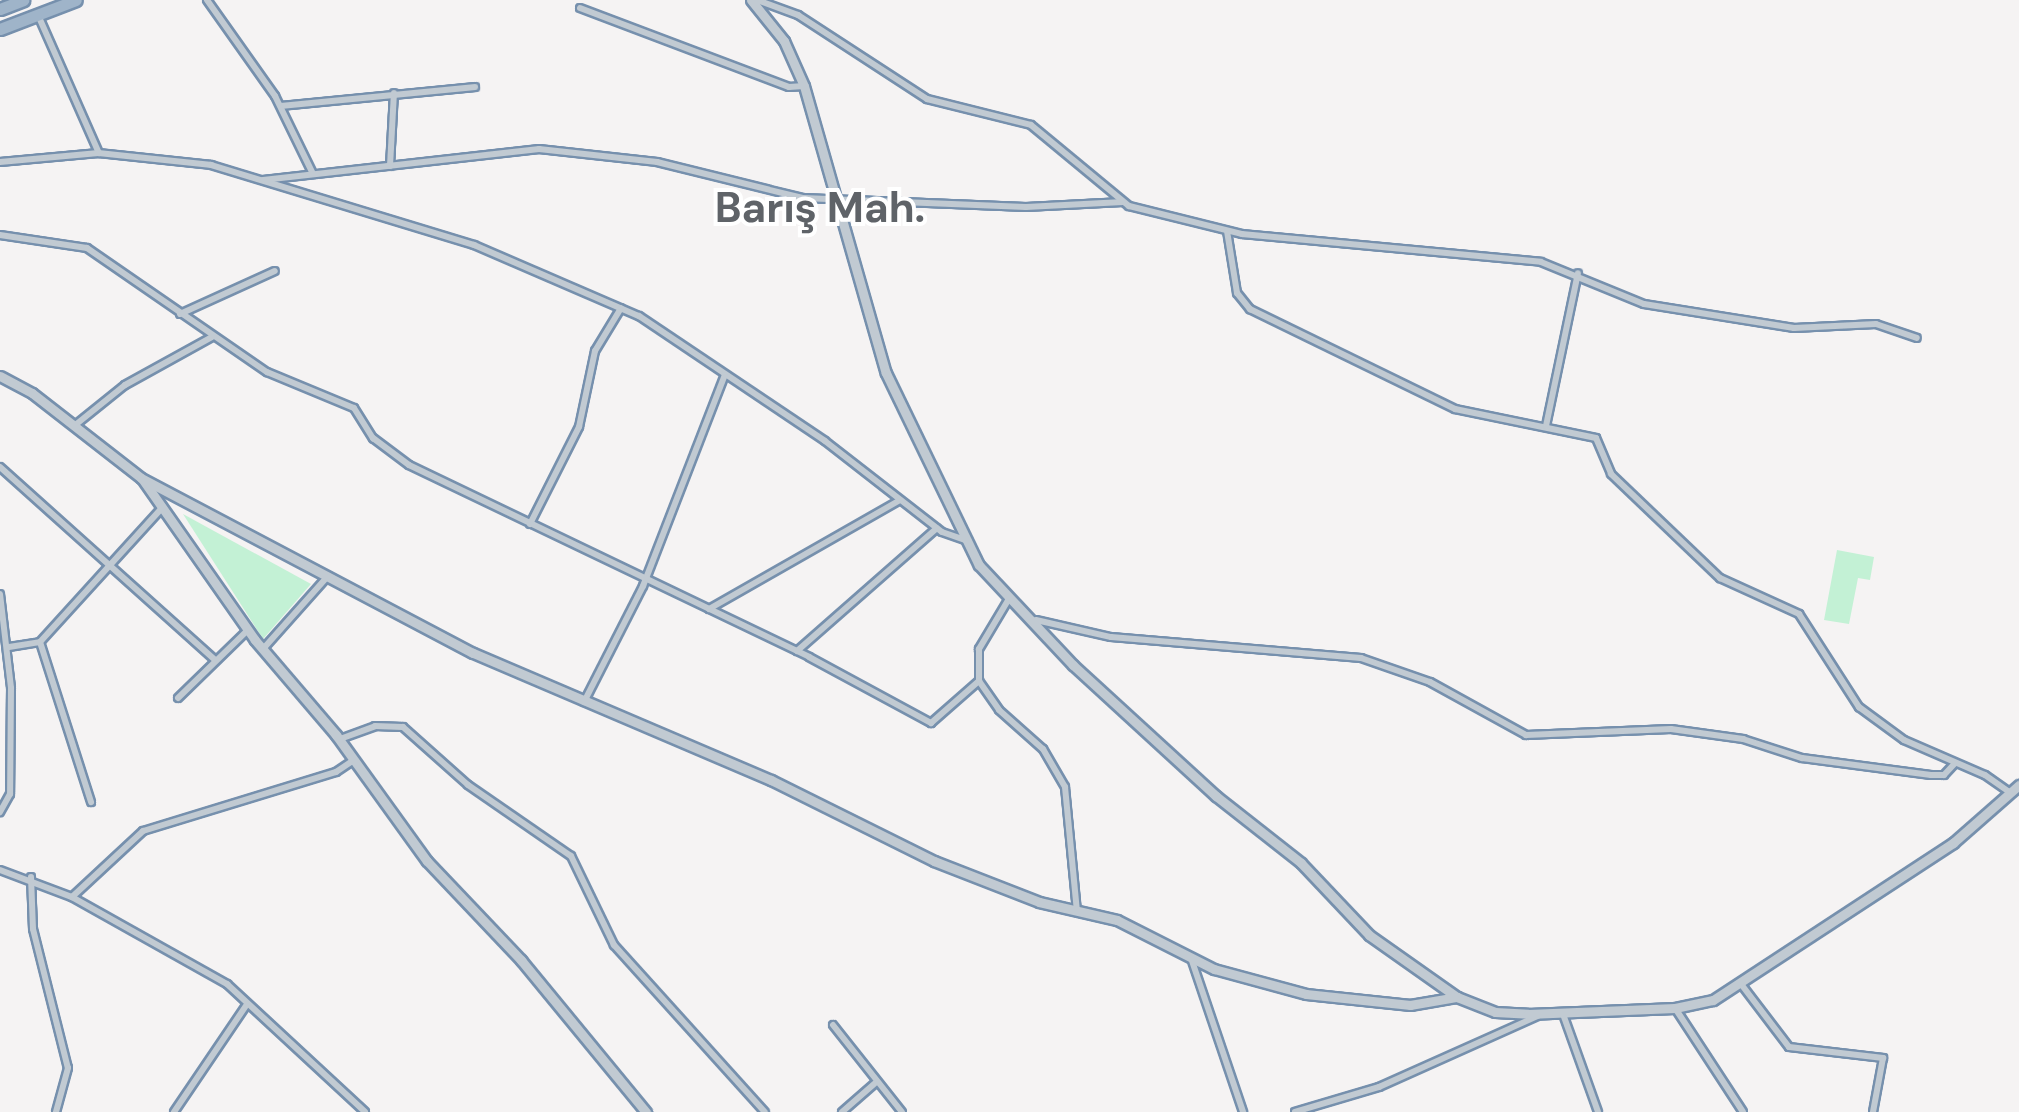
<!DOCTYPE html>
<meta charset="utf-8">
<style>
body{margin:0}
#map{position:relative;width:2019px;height:1112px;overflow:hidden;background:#f5f3f3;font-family:"DM Sans",sans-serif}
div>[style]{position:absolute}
.green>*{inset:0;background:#c3f1d5}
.roads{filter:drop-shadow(2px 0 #7690ad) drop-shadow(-2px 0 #7690ad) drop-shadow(0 2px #7690ad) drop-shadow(0 -2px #7690ad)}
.minor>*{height:6px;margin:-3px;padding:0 3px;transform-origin:3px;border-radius:3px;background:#c1cad2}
.tertiary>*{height:9px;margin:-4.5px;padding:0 4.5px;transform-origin:4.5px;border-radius:4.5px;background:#c1cad2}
.trunk>*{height:11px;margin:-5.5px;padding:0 5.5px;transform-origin:5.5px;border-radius:5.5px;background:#9fb4c9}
span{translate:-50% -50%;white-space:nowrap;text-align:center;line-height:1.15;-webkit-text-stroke:8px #fff;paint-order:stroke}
.district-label{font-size:42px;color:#5f6368;font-weight:700}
</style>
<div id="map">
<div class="green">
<div style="clip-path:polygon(183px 514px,311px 584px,263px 639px)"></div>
<div style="clip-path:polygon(1837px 550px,1874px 557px,1870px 580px,1858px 578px,1849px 624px,1824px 620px)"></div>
</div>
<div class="roads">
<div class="minor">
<div style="left:207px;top:0;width:118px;rotate:54.7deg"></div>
<div style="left:275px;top:96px;width:85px;rotate:64deg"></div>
<div style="left:757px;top:0;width:44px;rotate:20.1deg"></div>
<div style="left:798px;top:15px;width:154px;rotate:33.1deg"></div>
<div style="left:927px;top:99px;width:107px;rotate:14deg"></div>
<div style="left:1031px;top:125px;width:127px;rotate:39.6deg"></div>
<div style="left:1129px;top:206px;width:116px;rotate:13.9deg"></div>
<div style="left:1242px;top:234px;width:300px;rotate:5.3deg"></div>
<div style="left:1541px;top:262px;width:111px;rotate:22.2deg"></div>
<div style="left:1644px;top:304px;width:152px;rotate:9.1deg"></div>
<div style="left:1794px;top:328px;width:82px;rotate:-2.8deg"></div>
<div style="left:1876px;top:324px;width:43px;rotate:18.9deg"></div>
<div style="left:580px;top:8px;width:223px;rotate:20.7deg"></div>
<div style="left:789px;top:87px;width:15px;rotate:-4deg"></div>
<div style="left:38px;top:15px;width:151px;rotate:66.2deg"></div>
<div style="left:281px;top:106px;width:195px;rotate:-5.6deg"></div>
<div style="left:0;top:162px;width:99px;rotate:-5.2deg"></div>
<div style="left:99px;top:153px;width:113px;rotate:6.1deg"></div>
<div style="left:211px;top:165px;width:275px;rotate:16.9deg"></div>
<div style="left:474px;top:245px;width:180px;rotate:23.3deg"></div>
<div style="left:639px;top:316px;width:224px;rotate:33.9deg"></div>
<div style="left:825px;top:441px;width:148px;rotate:37.9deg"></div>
<div style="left:942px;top:532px;width:28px;rotate:19deg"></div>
<div style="left:390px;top:166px;width:73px;rotate:-86.9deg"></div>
<div style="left:263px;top:180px;width:278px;rotate:-6.4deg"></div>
<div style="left:539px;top:149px;width:119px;rotate:6.3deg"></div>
<div style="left:657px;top:162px;width:150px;rotate:13.9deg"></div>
<div style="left:803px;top:198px;width:223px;rotate:2.3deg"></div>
<div style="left:1026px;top:207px;width:97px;rotate:-3deg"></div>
<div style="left:1227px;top:231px;width:63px;rotate:80.8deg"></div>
<div style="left:1237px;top:293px;width:21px;rotate:51deg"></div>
<div style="left:1250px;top:309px;width:228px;rotate:26deg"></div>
<div style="left:1455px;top:409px;width:144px;rotate:11.6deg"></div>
<div style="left:1596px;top:438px;width:39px;rotate:67deg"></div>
<div style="left:1611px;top:474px;width:151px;rotate:43.7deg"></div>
<div style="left:1720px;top:578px;width:87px;rotate:24.5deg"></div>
<div style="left:1799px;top:614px;width:111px;rotate:57.2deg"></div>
<div style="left:1859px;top:707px;width:56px;rotate:36.3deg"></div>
<div style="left:1904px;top:740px;width:88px;rotate:23.4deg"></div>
<div style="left:1985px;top:775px;width:29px;rotate:35deg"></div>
<div style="left:0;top:235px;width:88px;rotate:8.5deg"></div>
<div style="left:87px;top:248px;width:219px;rotate:34.6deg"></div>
<div style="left:267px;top:372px;width:94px;rotate:22.5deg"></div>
<div style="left:354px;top:408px;width:36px;rotate:58deg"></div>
<div style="left:373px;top:438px;width:45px;rotate:36.9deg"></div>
<div style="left:409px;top:465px;width:444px;rotate:25.6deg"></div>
<div style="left:809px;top:657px;width:139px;rotate:28.4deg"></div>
<div style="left:931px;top:723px;width:64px;rotate:-41.2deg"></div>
<div style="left:180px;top:314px;width:104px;rotate:-24.4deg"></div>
<div style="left:74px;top:426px;width:65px;rotate:-38.8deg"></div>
<div style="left:125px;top:385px;width:99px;rotate:-28.9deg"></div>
<div style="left:1546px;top:426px;width:156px;rotate:-78.2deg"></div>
<div style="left:0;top:467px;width:289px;rotate:41.9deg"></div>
<div style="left:530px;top:524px;width:109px;rotate:-63.2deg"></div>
<div style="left:579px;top:427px;width:78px;rotate:-78.1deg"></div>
<div style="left:595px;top:351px;width:50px;rotate:-58.8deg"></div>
<div style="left:0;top:594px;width:95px;rotate:83.3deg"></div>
<div style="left:11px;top:688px;width:106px;rotate:90.5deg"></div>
<div style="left:10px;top:794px;width:21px;rotate:119deg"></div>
<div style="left:1010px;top:597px;width:61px;rotate:120.8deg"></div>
<div style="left:979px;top:649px;width:32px;rotate:90deg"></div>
<div style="left:979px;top:681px;width:35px;rotate:55deg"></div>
<div style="left:999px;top:710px;width:59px;rotate:41.6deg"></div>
<div style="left:1043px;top:749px;width:44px;rotate:59.9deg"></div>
<div style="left:1065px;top:787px;width:125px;rotate:84.5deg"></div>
<div style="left:709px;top:609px;width:218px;rotate:-29.7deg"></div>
<div style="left:1036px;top:620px;width:77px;rotate:12.8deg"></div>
<div style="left:1111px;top:637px;width:251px;rotate:4.8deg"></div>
<div style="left:1361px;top:658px;width:73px;rotate:19.2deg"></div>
<div style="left:1430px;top:682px;width:110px;rotate:28.9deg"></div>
<div style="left:1526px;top:735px;width:145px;rotate:-2.4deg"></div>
<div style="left:1671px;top:729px;width:73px;rotate:7.9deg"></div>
<div style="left:1743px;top:739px;width:62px;rotate:17.9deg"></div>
<div style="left:1802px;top:758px;width:130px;rotate:7.5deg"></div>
<div style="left:1931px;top:775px;width:13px"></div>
<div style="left:1944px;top:775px;width:16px;rotate:-47deg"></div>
<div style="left:40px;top:642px;width:168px;rotate:72.3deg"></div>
<div style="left:9px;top:647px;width:31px;rotate:-9deg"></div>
<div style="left:40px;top:642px;width:181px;rotate:-47.7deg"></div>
<div style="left:263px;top:649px;width:98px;rotate:-48.3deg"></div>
<div style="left:797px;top:651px;width:186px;rotate:-41.3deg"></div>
<div style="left:178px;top:698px;width:98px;rotate:-44.2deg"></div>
<div style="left:584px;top:702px;width:130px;rotate:-63deg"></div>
<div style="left:643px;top:586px;width:226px;rotate:-68.8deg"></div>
<div style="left:340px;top:739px;width:37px;rotate:-20deg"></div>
<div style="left:375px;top:726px;width:28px;rotate:2deg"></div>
<div style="left:403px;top:727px;width:87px;rotate:41.7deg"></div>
<div style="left:468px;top:785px;width:125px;rotate:34.6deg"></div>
<div style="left:571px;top:856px;width:99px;rotate:64.2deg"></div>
<div style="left:614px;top:945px;width:225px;rotate:47.9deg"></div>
<div style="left:0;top:870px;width:77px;rotate:20.6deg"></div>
<div style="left:72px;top:897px;width:97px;rotate:-42.9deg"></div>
<div style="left:143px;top:831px;width:202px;rotate:-17deg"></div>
<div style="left:336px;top:772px;width:22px;rotate:-34deg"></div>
<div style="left:31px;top:877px;width:52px;rotate:87.8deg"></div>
<div style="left:33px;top:929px;width:143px;rotate:75.9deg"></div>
<div style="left:68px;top:1068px;width:46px;rotate:105.3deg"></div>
<div style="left:72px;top:897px;width:178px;rotate:29.3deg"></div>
<div style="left:227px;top:984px;width:188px;rotate:42.8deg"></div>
<div style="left:1191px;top:958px;width:163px;rotate:71.3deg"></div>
<div style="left:1741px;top:984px;width:79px;rotate:52.7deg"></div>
<div style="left:1789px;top:1047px;width:95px;rotate:6.7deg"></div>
<div style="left:1883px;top:1058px;width:55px;rotate:100.5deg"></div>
<div style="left:1675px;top:1008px;width:124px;rotate:56.8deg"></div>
<div style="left:1563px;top:1014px;width:104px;rotate:70.3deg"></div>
<div style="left:833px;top:1025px;width:111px;rotate:51.6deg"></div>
<div style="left:174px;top:1112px;width:130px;rotate:-55.9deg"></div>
<div style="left:842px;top:1112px;width:43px;rotate:-41.2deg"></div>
<div style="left:1295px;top:1112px;width:88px;rotate:-16.6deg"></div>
<div style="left:1379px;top:1087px;width:176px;rotate:-24.1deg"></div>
</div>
<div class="tertiary">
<div style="left:751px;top:0;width:53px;rotate:51.2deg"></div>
<div style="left:784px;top:41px;width:49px;rotate:66deg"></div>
<div style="left:804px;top:86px;width:298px;rotate:74.1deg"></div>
<div style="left:886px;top:373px;width:213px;rotate:64.2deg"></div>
<div style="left:979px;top:565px;width:137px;rotate:46.8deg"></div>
<div style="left:1073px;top:665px;width:194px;rotate:42.5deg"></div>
<div style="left:1216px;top:796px;width:108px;rotate:38.2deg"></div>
<div style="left:1301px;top:863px;width:99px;rotate:46.6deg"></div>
<div style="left:1369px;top:935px;width:108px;rotate:35.2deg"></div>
<div style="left:1457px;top:997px;width:41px;rotate:21.5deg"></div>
<div style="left:1495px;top:1012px;width:33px;rotate:3deg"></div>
<div style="left:1528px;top:1014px;width:147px;rotate:-2.3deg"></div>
<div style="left:1675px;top:1008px;width:39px;rotate:-12deg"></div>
<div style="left:1713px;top:1000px;width:287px;rotate:-33.2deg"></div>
<div style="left:1953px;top:843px;width:88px;rotate:-41.3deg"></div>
<div style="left:0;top:376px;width:36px;rotate:28deg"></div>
<div style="left:32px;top:393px;width:138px;rotate:37.9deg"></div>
<div style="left:141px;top:478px;width:375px;rotate:27.8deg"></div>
<div style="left:473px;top:653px;width:324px;rotate:23.1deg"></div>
<div style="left:771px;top:780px;width:182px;rotate:26.4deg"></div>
<div style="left:934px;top:861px;width:113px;rotate:21.3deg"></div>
<div style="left:1039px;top:902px;width:80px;rotate:13deg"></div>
<div style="left:1117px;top:920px;width:109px;rotate:26.8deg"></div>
<div style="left:1214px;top:969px;width:95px;rotate:15.2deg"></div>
<div style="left:1306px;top:994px;width:105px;rotate:6deg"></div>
<div style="left:1410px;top:1005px;width:48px;rotate:-9.7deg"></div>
<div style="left:143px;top:480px;width:195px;rotate:55deg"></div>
<div style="left:255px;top:640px;width:125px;rotate:49.5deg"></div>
<div style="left:336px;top:735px;width:155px;rotate:54.2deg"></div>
<div style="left:427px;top:861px;width:137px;rotate:46.5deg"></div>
<div style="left:521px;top:960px;width:197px;rotate:50.6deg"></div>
</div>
<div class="trunk">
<div style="left:0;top:9px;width:25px;rotate:-21deg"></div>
<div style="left:0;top:29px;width:81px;rotate:-20.9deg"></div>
</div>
</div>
<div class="district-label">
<span style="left:820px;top:208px">Barış Mah.</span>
</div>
</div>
